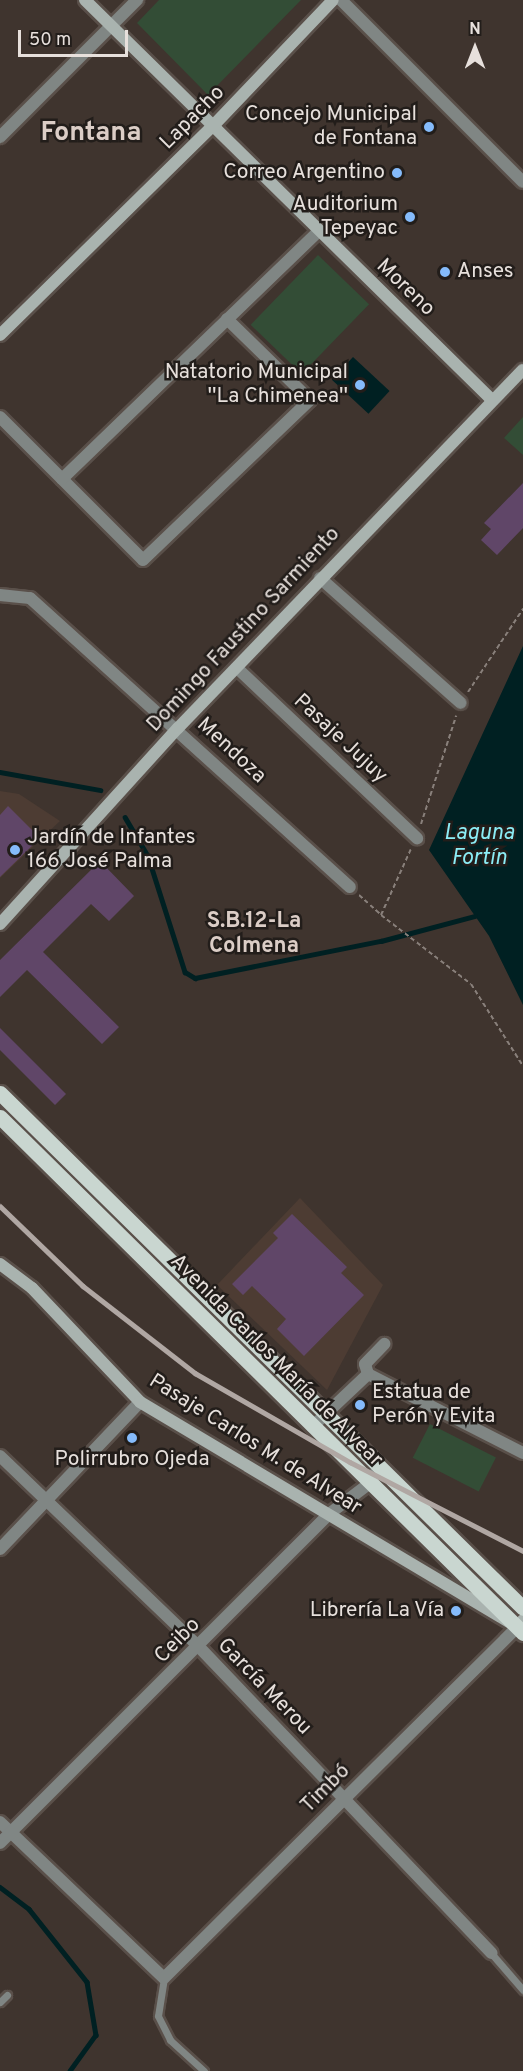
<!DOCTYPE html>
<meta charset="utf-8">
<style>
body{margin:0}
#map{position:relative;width:523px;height:2071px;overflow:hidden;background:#3f342e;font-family:Overpass,sans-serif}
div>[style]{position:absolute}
.built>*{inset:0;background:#4d3c33}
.green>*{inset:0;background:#334d36;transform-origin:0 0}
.water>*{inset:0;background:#002022;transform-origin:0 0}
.stream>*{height:4.5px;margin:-2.25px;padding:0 2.25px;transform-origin:2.25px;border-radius:2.25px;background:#002022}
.building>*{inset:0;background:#604668}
.path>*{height:2px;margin-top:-1px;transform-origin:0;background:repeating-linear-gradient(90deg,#89807b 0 4.5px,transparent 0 7.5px)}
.roads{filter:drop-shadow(2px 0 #5a504a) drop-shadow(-2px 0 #5a504a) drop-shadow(0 2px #5a504a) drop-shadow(0 -2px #5a504a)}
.lane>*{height:7px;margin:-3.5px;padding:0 3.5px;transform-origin:3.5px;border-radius:3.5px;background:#808684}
.street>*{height:12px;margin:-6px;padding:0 6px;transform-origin:6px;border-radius:6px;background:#808684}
.secondary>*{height:12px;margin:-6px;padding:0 6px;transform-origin:6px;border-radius:6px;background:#a9b3af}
.primary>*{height:15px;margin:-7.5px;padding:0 7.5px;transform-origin:7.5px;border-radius:7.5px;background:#c9d6d0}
.rail>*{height:4.5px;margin:-2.25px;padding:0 2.25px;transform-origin:2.25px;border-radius:2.25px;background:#b0a7a3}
.dots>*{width:16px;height:16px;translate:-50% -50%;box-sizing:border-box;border:3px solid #221d1a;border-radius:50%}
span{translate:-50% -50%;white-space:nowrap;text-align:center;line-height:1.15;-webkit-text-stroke:5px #221d1a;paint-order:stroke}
.poi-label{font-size:21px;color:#e7e0dc}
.right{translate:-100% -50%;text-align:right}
.left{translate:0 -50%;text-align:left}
.street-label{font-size:21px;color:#e7e0dc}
.water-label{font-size:22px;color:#8bedf6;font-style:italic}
.neighbourhood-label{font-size:22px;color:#dbcdc6;font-weight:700}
.district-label{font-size:27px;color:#dbcdc6;font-weight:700}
.north{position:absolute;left:445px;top:18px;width:60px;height:60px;-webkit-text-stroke:4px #221d1a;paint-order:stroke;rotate:0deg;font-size:16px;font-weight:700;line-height:24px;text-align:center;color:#e7e0dc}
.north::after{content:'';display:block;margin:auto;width:21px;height:27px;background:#e7e0dc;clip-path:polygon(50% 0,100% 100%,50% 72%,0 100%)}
.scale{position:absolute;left:18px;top:30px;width:110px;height:27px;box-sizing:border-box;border:3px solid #e7e0dc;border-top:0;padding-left:8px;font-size:18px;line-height:21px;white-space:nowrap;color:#e7e0dc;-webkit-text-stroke:4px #221d1a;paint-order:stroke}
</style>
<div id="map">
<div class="built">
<div style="clip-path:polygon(0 791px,19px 794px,60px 821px,0 878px)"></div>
<div style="clip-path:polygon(300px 1198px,383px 1285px,327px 1390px,217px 1285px)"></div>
</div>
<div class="green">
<div style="clip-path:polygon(159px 0,301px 0,208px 95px,137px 23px)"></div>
<div style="left:318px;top:255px;width:71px;height:97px;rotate:44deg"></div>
<div style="clip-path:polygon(523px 417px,523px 455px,504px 438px)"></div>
<div style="left:430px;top:1424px;width:74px;height:38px;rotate:27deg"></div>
</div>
<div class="water">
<div style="left:353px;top:357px;width:50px;height:31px;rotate:43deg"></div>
<div style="clip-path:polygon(523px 646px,523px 1005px,489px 936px,429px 850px)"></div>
</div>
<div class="stream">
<div style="left:0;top:772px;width:102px;rotate:10.2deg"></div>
<div style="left:125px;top:817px;width:45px;rotate:59.5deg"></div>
<div style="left:148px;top:856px;width:122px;rotate:72.3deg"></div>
<div style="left:185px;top:972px;width:12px;rotate:31deg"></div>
<div style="left:195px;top:978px;width:190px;rotate:-11.3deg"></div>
<div style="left:381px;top:941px;width:97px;rotate:-14.9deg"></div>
<div style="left:0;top:1887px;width:36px;rotate:37deg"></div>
<div style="left:29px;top:1909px;width:93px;rotate:51.5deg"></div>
<div style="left:87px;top:1982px;width:54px;rotate:80.4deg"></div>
<div style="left:96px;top:2035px;width:44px;rotate:125.8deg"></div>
</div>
<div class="building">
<div style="clip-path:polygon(523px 483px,523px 528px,497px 555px,481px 540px,491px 529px,484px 523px)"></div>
<div style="clip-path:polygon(8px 806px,40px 838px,0 877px,0 815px)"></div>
<div style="clip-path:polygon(100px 861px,134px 896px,109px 921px,91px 904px,43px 952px,119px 1027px,102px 1044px,27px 970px,0 997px,0 960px)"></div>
<div style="clip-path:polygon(0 1028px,66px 1094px,55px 1105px,0 1050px)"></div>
<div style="clip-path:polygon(292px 1214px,347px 1267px,341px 1273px,364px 1295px,304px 1356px,277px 1329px,286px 1319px,252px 1286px,243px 1295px,232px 1284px,278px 1238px,273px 1233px)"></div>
</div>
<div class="path">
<div style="left:468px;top:692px;width:100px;rotate:-56.5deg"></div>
<div style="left:421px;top:824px;width:114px;rotate:-72deg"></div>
<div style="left:359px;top:895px;width:30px;rotate:42deg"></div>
<div style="left:381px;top:915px;width:72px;rotate:-65.6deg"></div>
<div style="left:381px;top:915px;width:113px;rotate:37.5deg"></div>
<div style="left:471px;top:984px;width:97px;rotate:57.6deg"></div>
</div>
<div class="roads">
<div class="lane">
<div style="left:491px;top:1953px;width:49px;rotate:49.1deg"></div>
<div style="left:164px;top:1978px;width:38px;rotate:99deg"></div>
<div style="left:158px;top:2016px;width:27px;rotate:63deg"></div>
<div style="left:170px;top:2040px;width:46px;rotate:42.4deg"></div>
<div style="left:0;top:2002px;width:10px;rotate:-45deg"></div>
</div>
<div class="street">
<div style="left:341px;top:0;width:257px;rotate:45deg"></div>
<div style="left:0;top:137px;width:194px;rotate:-45deg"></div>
<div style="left:0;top:417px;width:202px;rotate:45deg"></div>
<div style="left:143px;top:560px;width:231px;rotate:-43.8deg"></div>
<div style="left:310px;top:400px;width:116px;rotate:-135.7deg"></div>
<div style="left:62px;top:479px;width:357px;rotate:-44deg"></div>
<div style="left:320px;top:578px;width:188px;rotate:41.6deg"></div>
<div style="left:0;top:595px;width:30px;rotate:6deg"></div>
<div style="left:30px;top:598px;width:431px;rotate:42.1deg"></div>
<div style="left:237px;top:668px;width:248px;rotate:43.4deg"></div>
<div style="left:368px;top:1374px;width:174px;rotate:27deg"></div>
<div style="left:368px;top:1374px;width:10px;rotate:-107deg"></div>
<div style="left:365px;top:1364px;width:28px;rotate:-46deg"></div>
<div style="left:312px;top:1427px;width:77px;rotate:-43.4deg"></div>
<div style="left:0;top:1456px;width:277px;rotate:43.8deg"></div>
<div style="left:200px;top:1648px;width:422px;rotate:46.3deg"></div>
<div style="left:0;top:1549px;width:203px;rotate:-46.4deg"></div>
<div style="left:0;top:1822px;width:226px;rotate:43.6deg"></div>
<div style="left:164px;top:1978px;width:498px;rotate:-44.8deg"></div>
<div style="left:0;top:1843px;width:465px;rotate:-45deg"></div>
<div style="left:329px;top:1514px;width:51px;rotate:-37.1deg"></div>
<div style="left:370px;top:1483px;width:19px;rotate:-62deg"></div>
</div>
<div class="secondary">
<div style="left:85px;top:0;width:571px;rotate:44.5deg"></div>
<div style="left:0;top:335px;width:297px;rotate:-44.5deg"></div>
<div style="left:212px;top:127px;width:175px;rotate:-46.4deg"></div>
<div style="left:0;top:924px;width:265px;rotate:-47.8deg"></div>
<div style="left:178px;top:728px;width:497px;rotate:-46.1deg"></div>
<div style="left:0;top:1264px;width:40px;rotate:37deg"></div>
<div style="left:32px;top:1288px;width:157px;rotate:46.5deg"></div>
<div style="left:140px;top:1402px;width:439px;rotate:30.8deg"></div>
<div style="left:517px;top:1627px;width:9px;rotate:-49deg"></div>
</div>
<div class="primary">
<div style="left:0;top:1093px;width:734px;rotate:44.56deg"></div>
<div style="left:0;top:1117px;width:735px;rotate:44.61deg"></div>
</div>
</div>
<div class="rail">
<div style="left:0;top:1206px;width:115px;rotate:43.9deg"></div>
<div style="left:83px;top:1286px;width:142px;rotate:37.8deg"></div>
<div style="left:195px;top:1373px;width:179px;rotate:29.9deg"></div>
<div style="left:350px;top:1462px;width:195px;rotate:27.2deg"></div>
</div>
<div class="dots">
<div style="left:429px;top:127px;background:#85bbfb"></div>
<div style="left:397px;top:173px;background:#85bbfb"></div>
<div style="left:410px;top:217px;background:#85bbfb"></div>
<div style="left:445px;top:272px;background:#85bbfb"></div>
<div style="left:360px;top:385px;background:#85bbfb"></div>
<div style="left:15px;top:850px;background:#85bbfb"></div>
<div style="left:360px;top:1405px;background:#85bbfb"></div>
<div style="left:132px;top:1438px;background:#85bbfb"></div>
<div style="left:456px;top:1611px;background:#85bbfb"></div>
</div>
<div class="poi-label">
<span class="right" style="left:417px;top:127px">Concejo Municipal<br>de Fontana</span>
<span class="right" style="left:385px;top:173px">Correo Argentino</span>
<span class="right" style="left:398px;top:217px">Auditorium<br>Tepeyac</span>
<span class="left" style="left:457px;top:272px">Anses</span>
<span class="right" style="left:348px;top:385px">Natatorio Municipal<br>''La Chimenea''</span>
<span class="left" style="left:27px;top:850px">Jardín de Infantes<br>166 José Palma</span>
<span class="left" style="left:372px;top:1405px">Estatua de<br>Perón y Evita</span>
<span style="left:132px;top:1460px">Polirrubro Ojeda</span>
<span class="right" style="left:444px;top:1611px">Librería La Vía</span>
</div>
<div class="street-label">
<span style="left:193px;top:118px;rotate:-45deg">Lapacho</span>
<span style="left:405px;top:288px;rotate:44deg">Moreno</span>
<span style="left:244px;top:630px;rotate:-47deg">Domingo Faustino Sarmiento</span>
<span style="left:340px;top:739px;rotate:43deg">Pasaje Jujuy</span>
<span style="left:231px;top:751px;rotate:43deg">Mendoza</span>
<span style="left:276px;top:1361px;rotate:45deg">Avenida Carlos María de Alvear</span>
<span style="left:255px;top:1445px;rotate:32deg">Pasaje Carlos M. de Alvear</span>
<span style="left:178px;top:1641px;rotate:-45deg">Ceibo</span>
<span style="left:264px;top:1687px;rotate:46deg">García Merou</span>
<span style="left:326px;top:1789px;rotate:-45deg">Timbó</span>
</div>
<div class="water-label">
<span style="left:479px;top:846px">Laguna<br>Fortín</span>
</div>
<div class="neighbourhood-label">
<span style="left:254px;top:934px">S.B.12-La<br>Colmena</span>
</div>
<div class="district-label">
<span style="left:91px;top:134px">Fontana</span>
</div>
<div class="north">N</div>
<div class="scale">50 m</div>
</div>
